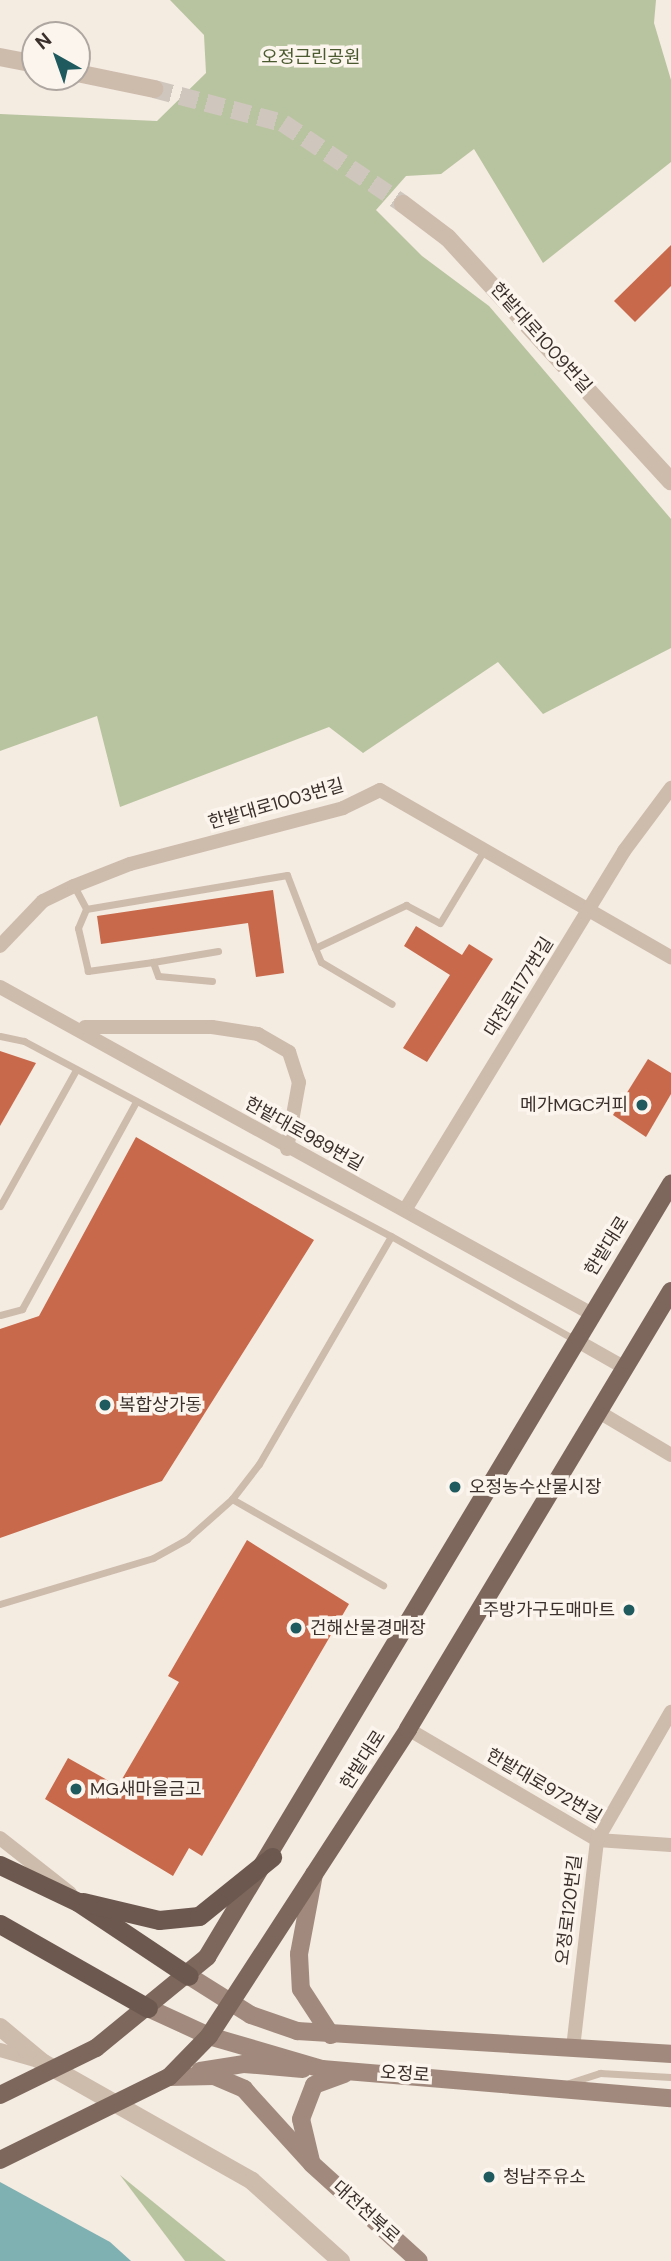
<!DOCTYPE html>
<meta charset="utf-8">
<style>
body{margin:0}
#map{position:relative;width:671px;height:2261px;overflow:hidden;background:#f4ebe1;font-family:"DM Sans","Noto Sans KR",sans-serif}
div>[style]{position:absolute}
.green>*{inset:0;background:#b8c4a0}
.water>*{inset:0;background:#7fb0b2}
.building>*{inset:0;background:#c8694b}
.tertiary-tunnel>*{height:18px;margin-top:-9px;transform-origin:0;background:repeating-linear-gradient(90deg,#cfc6bd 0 18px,transparent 0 27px)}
.service>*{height:7px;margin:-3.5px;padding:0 3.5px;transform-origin:3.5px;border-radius:3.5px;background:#cdbbac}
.minor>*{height:14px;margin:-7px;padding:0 7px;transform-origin:7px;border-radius:7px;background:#cdbbac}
.tertiary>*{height:18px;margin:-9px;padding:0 9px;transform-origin:9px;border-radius:9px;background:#cdbbac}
.secondary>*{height:18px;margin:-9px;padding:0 9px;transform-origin:9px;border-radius:9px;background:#a18a7d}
.primary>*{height:18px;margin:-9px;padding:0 9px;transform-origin:9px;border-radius:9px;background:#7d675c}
.trunk>*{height:19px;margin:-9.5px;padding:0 9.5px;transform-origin:9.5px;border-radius:9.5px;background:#6c584f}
.dots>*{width:19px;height:19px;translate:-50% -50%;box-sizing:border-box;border:4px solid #fbf5ee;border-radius:50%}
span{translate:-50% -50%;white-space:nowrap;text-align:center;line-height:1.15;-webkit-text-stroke:7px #fbf5ee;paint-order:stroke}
.park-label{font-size:18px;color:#4a5a2e}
.street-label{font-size:18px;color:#3b302b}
.poi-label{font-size:18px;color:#3b302b}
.right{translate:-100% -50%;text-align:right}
.left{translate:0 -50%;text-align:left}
.north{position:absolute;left:21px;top:21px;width:70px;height:70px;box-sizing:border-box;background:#fbf5ee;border:2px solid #aea6a0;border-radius:50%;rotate:320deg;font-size:19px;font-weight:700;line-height:28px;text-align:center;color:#3b302b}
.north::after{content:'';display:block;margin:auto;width:24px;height:32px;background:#1f5a5e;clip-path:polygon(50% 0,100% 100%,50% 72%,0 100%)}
</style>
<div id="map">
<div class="green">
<div style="clip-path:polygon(170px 0,656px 0,654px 23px,671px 80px,671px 162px,543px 263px,474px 149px,441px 174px,406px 176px,376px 210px,422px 256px,489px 306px,671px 519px,671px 648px,543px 714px,498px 662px,363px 753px,329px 727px,120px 807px,97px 716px,0 751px,0 114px,157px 121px,206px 73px,204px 35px)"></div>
<div style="clip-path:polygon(120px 2175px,226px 2261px,185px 2261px)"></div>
</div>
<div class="water">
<div style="clip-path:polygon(0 2182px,110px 2242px,131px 2261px,0 2261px)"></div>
</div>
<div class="building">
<div style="clip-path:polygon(671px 245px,671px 286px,635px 322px,614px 301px)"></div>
<div style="clip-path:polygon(273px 890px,284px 973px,256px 977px,248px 923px,101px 944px,97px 916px)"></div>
<div style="clip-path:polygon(416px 926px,462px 955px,469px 944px,493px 959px,427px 1062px,403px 1048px,450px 975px,404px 946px)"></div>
<div style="clip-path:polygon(0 1051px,36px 1063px,0 1126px)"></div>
<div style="clip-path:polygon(648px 1059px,671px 1073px,671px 1094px,646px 1137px,613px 1115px)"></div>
<div style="clip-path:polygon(136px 1137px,314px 1240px,162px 1481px,0 1538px,0 1329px,39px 1316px)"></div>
<div style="clip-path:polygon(247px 1540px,349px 1604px,202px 1856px,189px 1848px,173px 1876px,45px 1799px,68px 1758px,118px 1786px,179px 1682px,168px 1676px)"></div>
</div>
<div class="tertiary-tunnel">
<div style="left:154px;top:89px;width:133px;rotate:14.8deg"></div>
<div style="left:283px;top:123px;width:145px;rotate:34deg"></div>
</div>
<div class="service">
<div style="left:74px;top:886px;width:26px;rotate:62deg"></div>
<div style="left:315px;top:948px;width:15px;rotate:67deg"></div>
<div style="left:321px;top:962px;width:82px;rotate:30.6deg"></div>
<div style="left:153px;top:962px;width:66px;rotate:-9.6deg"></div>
<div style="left:212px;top:981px;width:54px;rotate:-174.7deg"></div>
<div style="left:158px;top:976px;width:15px;rotate:-110deg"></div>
<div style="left:153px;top:962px;width:66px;rotate:172.1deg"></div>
<div style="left:88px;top:971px;width:44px;rotate:-103.1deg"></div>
<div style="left:78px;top:928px;width:21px;rotate:-67deg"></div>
<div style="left:86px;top:909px;width:204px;rotate:-9.6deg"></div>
<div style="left:287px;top:875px;width:78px;rotate:69deg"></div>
<div style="left:315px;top:948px;width:101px;rotate:-25.3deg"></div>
<div style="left:406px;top:905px;width:38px;rotate:28deg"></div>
<div style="left:440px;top:923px;width:85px;rotate:-58.9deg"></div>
<div style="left:0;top:1036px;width:25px;rotate:12deg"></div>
<div style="left:24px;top:1041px;width:416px;rotate:28deg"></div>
<div style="left:0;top:1206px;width:156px;rotate:-60.8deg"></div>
<div style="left:0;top:1315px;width:23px;rotate:-15deg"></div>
<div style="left:22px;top:1309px;width:236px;rotate:-61.2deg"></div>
<div style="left:232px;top:1499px;width:174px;rotate:29.7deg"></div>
<div style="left:0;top:1604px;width:160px;rotate:-16.7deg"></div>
<div style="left:153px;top:1558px;width:39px;rotate:-29deg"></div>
<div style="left:187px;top:1539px;width:60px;rotate:-41.6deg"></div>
<div style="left:232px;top:1499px;width:44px;rotate:-52.4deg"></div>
<div style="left:259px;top:1464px;width:263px;rotate:-59.9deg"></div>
<div style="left:391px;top:1236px;width:210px;rotate:29.4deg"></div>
<div style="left:569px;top:2083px;width:33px;rotate:-18deg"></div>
<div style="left:600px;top:2073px;width:71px;rotate:3.2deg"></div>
</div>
<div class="minor">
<div style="left:0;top:946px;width:62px;rotate:-46.3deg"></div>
<div style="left:43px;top:901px;width:34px;rotate:-26deg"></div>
<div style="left:74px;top:886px;width:60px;rotate:-21.4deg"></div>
<div style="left:130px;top:864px;width:220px;rotate:-14.7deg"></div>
<div style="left:343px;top:808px;width:41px;rotate:-25.9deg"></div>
<div style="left:380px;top:790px;width:336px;rotate:29.9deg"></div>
<div style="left:0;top:987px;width:674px;rotate:28.92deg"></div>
<div style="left:85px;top:1027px;width:127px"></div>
<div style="left:212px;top:1027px;width:47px;rotate:8.7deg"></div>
<div style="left:258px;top:1034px;width:36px;rotate:30deg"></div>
<div style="left:289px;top:1052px;width:32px;rotate:72deg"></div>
<div style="left:299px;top:1082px;width:68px;rotate:100.2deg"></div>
<div style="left:405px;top:1210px;width:421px;rotate:-58.6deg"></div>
<div style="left:624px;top:851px;width:79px;rotate:-53.3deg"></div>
<div style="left:574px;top:1339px;width:59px;rotate:29.6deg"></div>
<div style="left:599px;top:1412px;width:84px;rotate:30.8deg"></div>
<div style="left:408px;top:1729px;width:219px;rotate:30.4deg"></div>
<div style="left:597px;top:1840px;width:74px;rotate:3.9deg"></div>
<div style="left:0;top:1838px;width:89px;rotate:38.2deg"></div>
<div style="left:573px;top:2048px;width:209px;rotate:-83.4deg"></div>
<div style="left:597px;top:1840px;width:148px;rotate:-60deg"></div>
<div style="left:0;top:2050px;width:40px;rotate:16deg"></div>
</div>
<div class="tertiary">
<div style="left:0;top:57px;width:36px;rotate:11deg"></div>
<div style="left:77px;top:73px;width:79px;rotate:11.7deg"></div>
<div style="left:403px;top:204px;width:56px;rotate:37.1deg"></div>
<div style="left:448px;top:238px;width:330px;rotate:47.5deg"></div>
<div style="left:0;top:2027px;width:55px;rotate:39.8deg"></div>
<div style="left:42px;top:2062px;width:241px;rotate:29.5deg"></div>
<div style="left:252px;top:2181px;width:120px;rotate:42deg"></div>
</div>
<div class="secondary">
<div style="left:314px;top:1874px;width:81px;rotate:100.6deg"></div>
<div style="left:299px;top:1954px;width:35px;rotate:87deg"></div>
<div style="left:301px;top:1989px;width:55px;rotate:56.9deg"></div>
<div style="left:189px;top:1976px;width:73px;rotate:32.2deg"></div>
<div style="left:251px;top:2015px;width:49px;rotate:19.2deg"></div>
<div style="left:297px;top:2031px;width:375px;rotate:3.5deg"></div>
<div style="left:148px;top:2008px;width:67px;rotate:24.7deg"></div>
<div style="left:209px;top:2036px;width:118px;rotate:16.3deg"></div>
<div style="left:322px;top:2069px;width:350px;rotate:4.8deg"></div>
<div style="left:200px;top:2071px;width:45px;rotate:-9deg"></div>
<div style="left:244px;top:2064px;width:59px;rotate:4.8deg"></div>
<div style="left:169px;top:2077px;width:45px;rotate:-1.3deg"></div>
<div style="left:214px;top:2076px;width:33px;rotate:23deg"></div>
<div style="left:244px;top:2089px;width:101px;rotate:47.8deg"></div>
<div style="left:312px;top:2164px;width:144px;rotate:42.2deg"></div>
<div style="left:311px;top:2161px;width:43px;rotate:-103.4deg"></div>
<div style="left:301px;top:2119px;width:36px;rotate:-69deg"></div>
<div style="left:314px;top:2085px;width:32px;rotate:-20deg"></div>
</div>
<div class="primary">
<div style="left:0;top:2095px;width:107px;rotate:-26.1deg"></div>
<div style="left:96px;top:2048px;width:144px;rotate:-39.3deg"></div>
<div style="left:207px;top:1957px;width:902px;rotate:-59.03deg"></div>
<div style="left:0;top:2160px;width:188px;rotate:-26.2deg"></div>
<div style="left:169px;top:2077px;width:57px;rotate:-45.7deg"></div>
<div style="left:209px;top:2036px;width:366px;rotate:-57deg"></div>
<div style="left:408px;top:1729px;width:511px;rotate:-59.02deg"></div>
</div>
<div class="trunk">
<div style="left:0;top:1865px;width:86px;rotate:25.4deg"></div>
<div style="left:78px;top:1902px;width:133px;rotate:33.7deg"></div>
<div style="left:83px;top:1902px;width:78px;rotate:13.3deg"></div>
<div style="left:159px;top:1920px;width:40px;rotate:-5.7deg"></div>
<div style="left:199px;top:1916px;width:94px;rotate:-38.9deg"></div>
<div style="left:0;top:1924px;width:170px;rotate:29.6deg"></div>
</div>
<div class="dots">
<div style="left:642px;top:1105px;background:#1f5a5e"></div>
<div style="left:105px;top:1405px;background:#1f5a5e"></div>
<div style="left:455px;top:1487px;background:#1f5a5e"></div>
<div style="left:629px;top:1610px;background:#1f5a5e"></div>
<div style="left:296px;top:1628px;background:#1f5a5e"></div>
<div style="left:76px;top:1789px;background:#1f5a5e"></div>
<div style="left:489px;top:2177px;background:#1f5a5e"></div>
</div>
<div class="park-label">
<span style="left:311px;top:57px">오정근린공원</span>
</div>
<div class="street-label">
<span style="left:541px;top:338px;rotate:48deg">한밭대로1009번길</span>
<span style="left:276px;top:804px;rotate:-16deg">한밭대로1003번길</span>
<span style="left:519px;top:987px;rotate:-58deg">대전로1177번길</span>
<span style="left:304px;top:1134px;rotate:29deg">한밭대로989번길</span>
<span style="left:607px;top:1246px;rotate:-58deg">한밭대로</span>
<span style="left:363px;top:1760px;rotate:-57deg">한밭대로</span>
<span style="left:544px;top:1786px;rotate:30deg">한밭대로972번길</span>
<span style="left:569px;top:1910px;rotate:-83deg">오정로120번길</span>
<span style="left:405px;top:2074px;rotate:4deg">오정로</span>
<span style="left:366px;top:2212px;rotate:42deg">대전천북로</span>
</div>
<div class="poi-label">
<span class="right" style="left:628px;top:1105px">메가MGC커피</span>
<span class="left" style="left:119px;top:1405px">복합상가동</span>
<span class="left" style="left:469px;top:1487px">오정농수산물시장</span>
<span class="right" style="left:615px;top:1610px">주방가구도매마트</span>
<span class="left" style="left:310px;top:1628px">건해산물경매장</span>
<span class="left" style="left:90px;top:1789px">MG새마을금고</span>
<span class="left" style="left:503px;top:2177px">청남주유소</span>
</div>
<div class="north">N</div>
</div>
